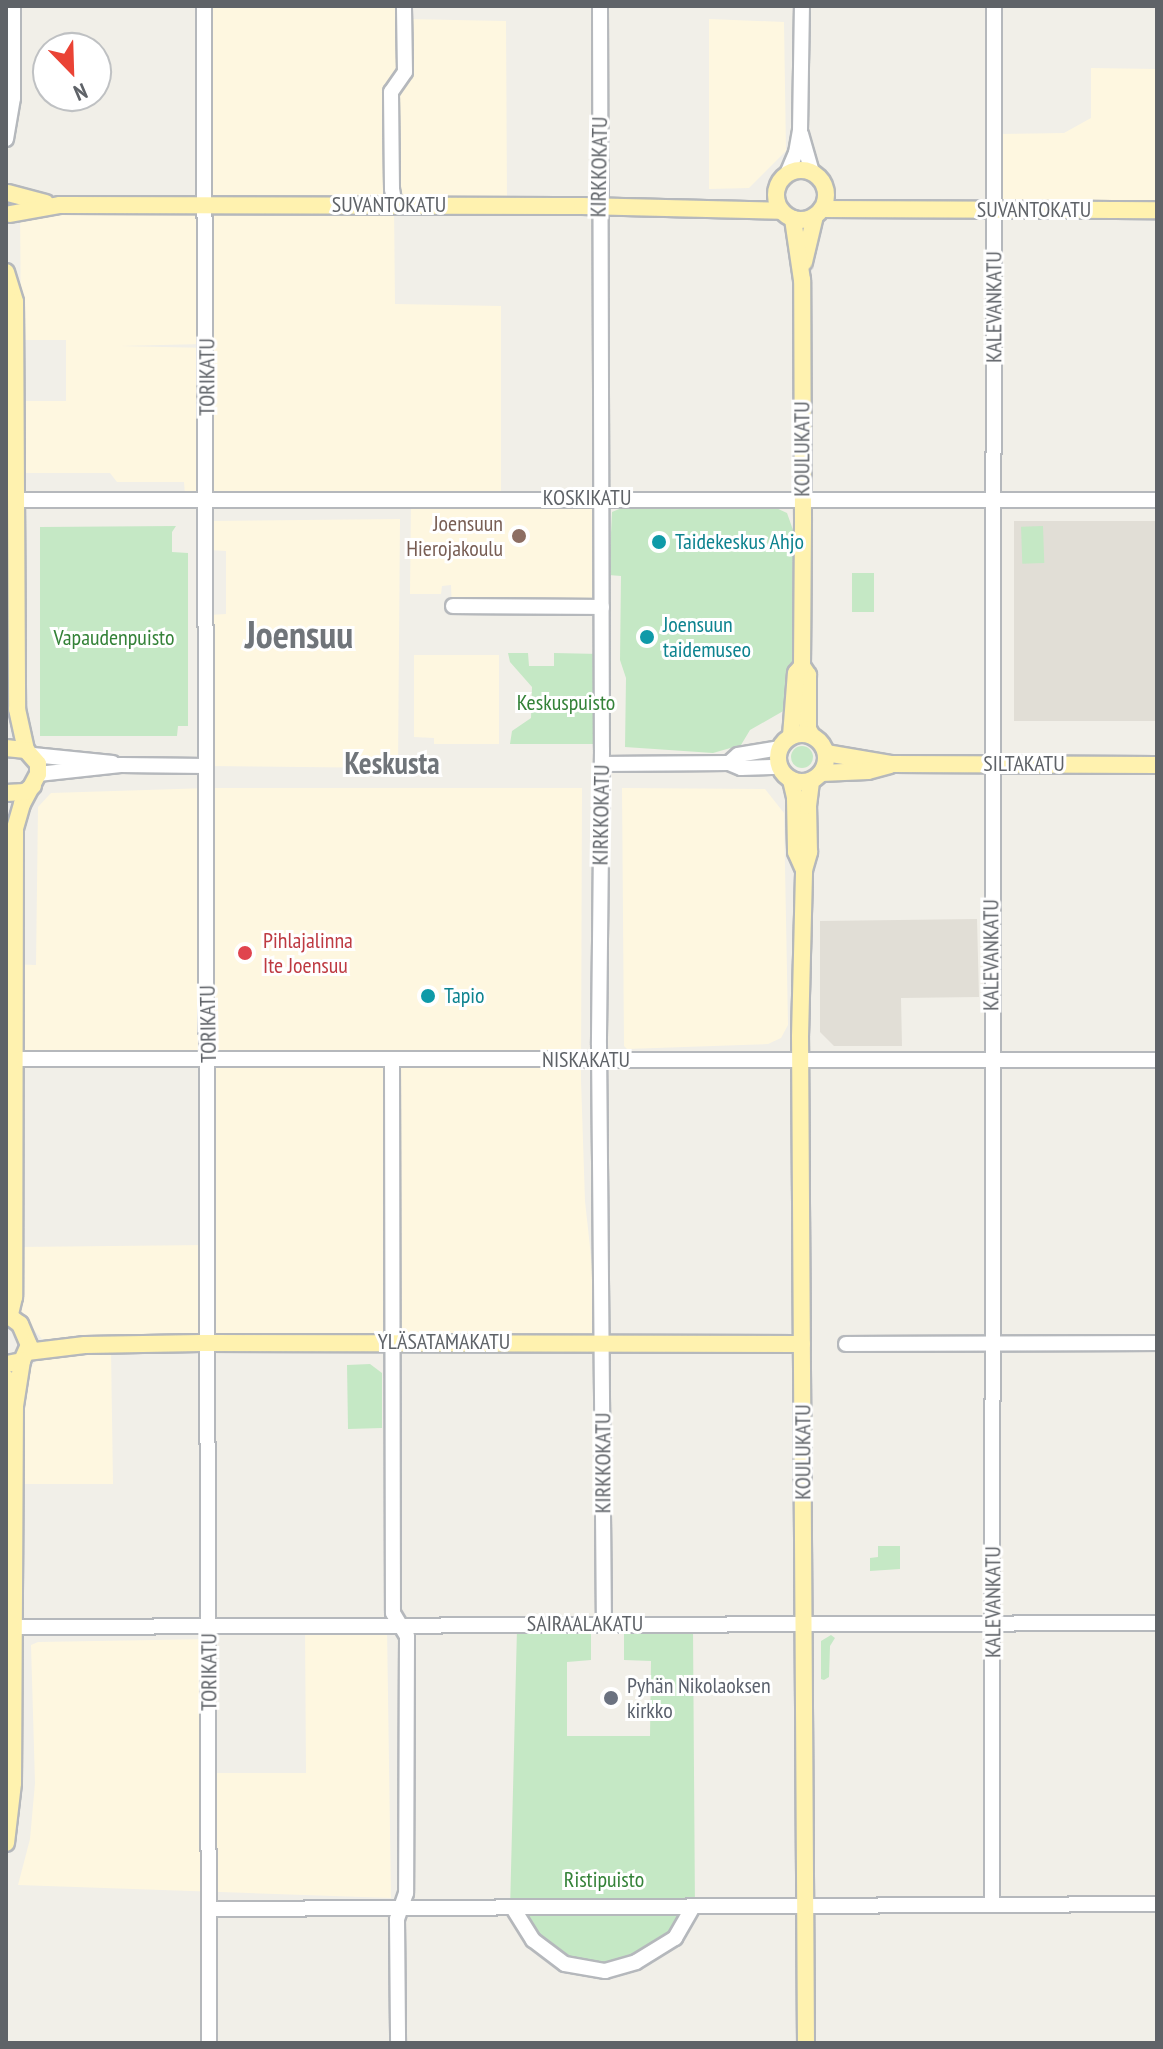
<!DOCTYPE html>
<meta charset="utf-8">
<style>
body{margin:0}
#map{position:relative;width:1163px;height:2049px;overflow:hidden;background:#f1efe8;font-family:"PT Sans Narrow",sans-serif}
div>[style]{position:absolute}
.commercial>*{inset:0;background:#fef7e0}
.education>*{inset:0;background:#e1ded6;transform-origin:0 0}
.green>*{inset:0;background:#c5e8c5;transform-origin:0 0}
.round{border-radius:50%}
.roads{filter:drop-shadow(2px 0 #b5b8bc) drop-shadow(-2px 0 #b5b8bc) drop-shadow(0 2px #b5b8bc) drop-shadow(0 -2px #b5b8bc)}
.minor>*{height:14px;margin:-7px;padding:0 7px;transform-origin:7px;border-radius:7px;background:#fff}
.major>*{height:16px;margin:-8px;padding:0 8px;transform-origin:8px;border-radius:8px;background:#fff2af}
.major>.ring{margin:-8px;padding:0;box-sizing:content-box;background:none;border:16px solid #fff2af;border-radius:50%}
.dots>*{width:22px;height:22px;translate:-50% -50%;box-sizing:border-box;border:4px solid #fff;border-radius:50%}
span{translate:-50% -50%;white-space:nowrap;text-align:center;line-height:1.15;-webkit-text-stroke:6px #fff;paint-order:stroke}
.street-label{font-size:22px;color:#5f6368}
.education-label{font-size:22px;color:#785e54}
.right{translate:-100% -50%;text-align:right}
.culture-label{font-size:22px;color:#0d838f}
.left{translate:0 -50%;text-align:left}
.park-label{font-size:22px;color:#348238}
.health-label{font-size:22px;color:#be3a42}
.worship-label{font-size:22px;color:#5b616d}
.district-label{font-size:30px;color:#70757a;font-weight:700}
.town-label{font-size:38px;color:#70757a;font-weight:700}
.frame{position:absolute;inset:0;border:8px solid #5f6368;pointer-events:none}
.north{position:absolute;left:32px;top:32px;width:80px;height:80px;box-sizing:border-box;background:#fff;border:2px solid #bfc1c3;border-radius:50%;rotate:157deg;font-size:22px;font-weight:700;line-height:32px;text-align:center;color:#5f6368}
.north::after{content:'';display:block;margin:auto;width:28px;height:36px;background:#ea4335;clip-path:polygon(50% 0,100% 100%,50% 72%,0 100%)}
</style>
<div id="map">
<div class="commercial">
<div style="clip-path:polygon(206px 6px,404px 6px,405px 19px,506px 21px,507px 203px,394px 204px,395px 304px,501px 306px,501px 499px,601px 499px,600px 611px,452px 610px,451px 585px,442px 586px,441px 594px,410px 594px,411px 498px,185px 495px,184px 482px,117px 482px,110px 473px,22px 473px,22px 401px,66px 401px,66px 340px,21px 340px,20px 207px,204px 206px,204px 344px,120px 346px,208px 348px)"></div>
<div style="clip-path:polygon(709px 19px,784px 22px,786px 151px,749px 188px,709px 189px)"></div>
<div style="clip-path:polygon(1091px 68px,1157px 69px,1157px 208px,996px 207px,996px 134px,1064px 133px,1091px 118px)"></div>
<div style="clip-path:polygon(400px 519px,398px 768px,209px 766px,209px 615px,226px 614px,226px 551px,209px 550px,209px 521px)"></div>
<div style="clip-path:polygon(414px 655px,499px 655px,499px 744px,434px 744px,434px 738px,414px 737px)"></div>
<div style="clip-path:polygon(209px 788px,582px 788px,581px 1080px,585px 1201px,600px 1339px,42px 1339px,19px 1313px,17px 1247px,207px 1245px,206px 1065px,16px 1062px,6px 1069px,6px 964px,36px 965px,38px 807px,51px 793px)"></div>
<div style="clip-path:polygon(622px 788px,765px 789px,784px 813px,788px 1025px,781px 1038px,768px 1044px,627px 1049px,624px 1046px)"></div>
<div style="clip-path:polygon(111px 1350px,113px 1484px,6px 1484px,6px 1369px,29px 1370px,42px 1353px)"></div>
<div style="clip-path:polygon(305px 1626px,387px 1627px,391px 1898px,18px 1885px,30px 1839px,35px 1783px,31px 1645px,38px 1642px,212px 1639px,211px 1773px,306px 1773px)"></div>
</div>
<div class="education">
<div style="left:1014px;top:521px;width:143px;height:200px"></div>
<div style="clip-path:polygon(977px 919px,979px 997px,901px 998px,902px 1046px,834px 1046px,820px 1032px,820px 921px)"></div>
</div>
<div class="green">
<div style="clip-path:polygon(624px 507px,774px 507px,787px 513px,793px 530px,792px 706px,750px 730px,741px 745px,713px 753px,625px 747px,626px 678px,620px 660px,621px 576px,609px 575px,612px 512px)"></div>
<div style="clip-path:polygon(176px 526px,172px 532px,172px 552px,188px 553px,188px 726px,178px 726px,177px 736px,40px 736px,40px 527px)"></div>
<div style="left:1043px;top:526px;width:37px;height:22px;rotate:88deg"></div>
<div style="left:852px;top:573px;width:22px;height:39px"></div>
<div style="clip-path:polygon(508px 653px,528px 653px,529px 666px,554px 666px,554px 653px,600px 654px,600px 744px,510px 744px,512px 731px,531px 718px,532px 687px,510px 662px)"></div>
<div class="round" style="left:791px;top:746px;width:22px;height:22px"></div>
<div style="clip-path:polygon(370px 1364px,382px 1373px,382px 1428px,348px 1429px,347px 1365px)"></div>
<div style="clip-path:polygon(878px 1546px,900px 1546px,900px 1569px,870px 1571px,870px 1558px,878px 1557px)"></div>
<div style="clip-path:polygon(517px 1628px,591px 1628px,591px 1660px,567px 1662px,567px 1736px,650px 1736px,651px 1661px,624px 1660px,624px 1628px,693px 1628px,695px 1911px,639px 1966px,565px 1968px,510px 1911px)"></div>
<div style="clip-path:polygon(831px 1635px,835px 1638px,830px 1646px,829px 1677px,824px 1680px,821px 1679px,821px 1641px)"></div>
</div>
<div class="roads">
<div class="minor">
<div style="left:204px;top:6px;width:2037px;rotate:89.86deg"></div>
<div style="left:600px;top:6px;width:744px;rotate:89.85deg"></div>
<div style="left:602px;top:750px;width:295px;rotate:90.6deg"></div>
<div style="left:599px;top:1045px;width:579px;rotate:89.51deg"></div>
<div style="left:801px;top:134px;width:40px;rotate:74deg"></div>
<div style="left:6px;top:139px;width:42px;rotate:-80.3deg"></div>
<div style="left:13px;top:98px;width:92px;rotate:-90deg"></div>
<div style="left:787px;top:174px;width:23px;rotate:-67deg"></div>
<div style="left:796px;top:153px;width:22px;rotate:-80deg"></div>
<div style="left:800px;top:131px;width:125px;rotate:-89.1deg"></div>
<div style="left:395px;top:206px;width:17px;rotate:-100deg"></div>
<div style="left:392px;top:189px;width:97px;rotate:-90.6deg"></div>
<div style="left:391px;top:92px;width:24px;rotate:-55deg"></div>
<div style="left:405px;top:72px;width:66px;rotate:-90.9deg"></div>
<div style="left:16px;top:500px;width:1141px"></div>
<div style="left:453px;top:606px;width:149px;rotate:0.4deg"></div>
<div style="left:33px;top:755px;width:80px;rotate:5.7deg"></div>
<div style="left:729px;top:763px;width:12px;rotate:-42deg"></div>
<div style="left:738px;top:755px;width:43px;rotate:-9.5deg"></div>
<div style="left:602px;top:764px;width:127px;rotate:-0.5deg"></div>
<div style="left:729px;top:763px;width:13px;rotate:23deg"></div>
<div style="left:741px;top:768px;width:38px;rotate:-2deg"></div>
<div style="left:38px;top:774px;width:83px;rotate:-6.2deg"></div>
<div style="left:121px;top:765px;width:84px;rotate:0.7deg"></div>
<div style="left:6px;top:1059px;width:1151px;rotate:0.05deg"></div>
<div style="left:392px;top:1061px;width:552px;rotate:89.9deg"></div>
<div style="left:393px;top:1613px;width:27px;rotate:59deg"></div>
<div style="left:407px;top:1636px;width:257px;rotate:90.2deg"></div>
<div style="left:406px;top:1893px;width:28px;rotate:109deg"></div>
<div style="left:397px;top:1919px;width:124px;rotate:89.5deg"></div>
<div style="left:846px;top:1344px;width:311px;rotate:-0.2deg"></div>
<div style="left:13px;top:1627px;width:1144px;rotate:-0.2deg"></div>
<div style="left:992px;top:1903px;width:1897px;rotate:-89.94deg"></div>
<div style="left:513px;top:1908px;width:38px;rotate:58deg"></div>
<div style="left:533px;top:1940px;width:40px;rotate:37deg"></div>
<div style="left:565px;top:1964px;width:41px;rotate:9.9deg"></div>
<div style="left:605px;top:1971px;width:32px;rotate:-16deg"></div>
<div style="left:636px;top:1962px;width:46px;rotate:-31.6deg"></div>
<div style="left:675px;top:1938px;width:36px;rotate:-60deg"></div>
<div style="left:210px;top:1909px;width:947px;rotate:-0.3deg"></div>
</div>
<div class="major">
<div class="ring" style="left:776px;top:170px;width:34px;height:34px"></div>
<div style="left:8px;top:193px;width:39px;rotate:15deg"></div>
<div style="left:822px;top:209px;width:335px;rotate:0.2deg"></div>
<div style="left:10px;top:214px;width:51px;rotate:-10.2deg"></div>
<div style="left:60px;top:205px;width:522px;rotate:0.11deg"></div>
<div style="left:582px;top:206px;width:198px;rotate:1.4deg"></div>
<div style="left:804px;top:262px;width:47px;rotate:-76.6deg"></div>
<div style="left:6px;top:272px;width:31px;rotate:73deg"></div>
<div style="left:15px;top:302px;width:407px;rotate:89.7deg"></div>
<div style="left:17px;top:709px;width:42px;rotate:77.6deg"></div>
<div style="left:802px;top:666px;width:11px;rotate:56deg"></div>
<div style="left:808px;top:675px;width:54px;rotate:90deg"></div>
<div style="left:808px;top:729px;width:8px;rotate:60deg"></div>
<div class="ring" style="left:778px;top:734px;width:32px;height:32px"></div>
<div style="left:791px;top:736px;width:63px;rotate:-85.5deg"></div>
<div style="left:796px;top:673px;width:9px;rotate:-49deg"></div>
<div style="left:802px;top:666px;width:147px;rotate:-89.6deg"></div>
<div style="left:803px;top:519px;width:239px;rotate:-90.2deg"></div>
<div style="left:802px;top:280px;width:62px;rotate:-98.4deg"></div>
<div style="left:6px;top:748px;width:20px;rotate:6deg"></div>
<div style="left:26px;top:750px;width:18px;rotate:49deg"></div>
<div style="left:38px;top:764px;width:10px;rotate:90deg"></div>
<div style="left:38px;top:774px;width:34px;rotate:118deg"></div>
<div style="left:22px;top:804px;width:25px;rotate:106deg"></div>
<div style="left:15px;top:828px;width:469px;rotate:90.1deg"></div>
<div style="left:14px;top:1297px;width:18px;rotate:103deg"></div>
<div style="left:826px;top:753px;width:67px;rotate:9.5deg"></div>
<div style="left:892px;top:764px;width:265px;rotate:0.2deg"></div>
<div style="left:821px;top:773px;width:47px;rotate:-2.4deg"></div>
<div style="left:868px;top:771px;width:23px;rotate:-15deg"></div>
<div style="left:791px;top:780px;width:18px;rotate:77deg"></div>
<div style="left:795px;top:798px;width:54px;rotate:88.9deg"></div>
<div style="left:796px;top:852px;width:20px;rotate:66deg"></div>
<div style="left:6px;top:793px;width:19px;rotate:-3deg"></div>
<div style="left:25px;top:792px;width:10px;rotate:-37deg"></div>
<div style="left:6px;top:1314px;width:17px;rotate:36deg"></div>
<div style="left:20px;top:1324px;width:23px;rotate:67deg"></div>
<div style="left:29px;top:1345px;width:17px;rotate:114deg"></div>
<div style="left:22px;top:1361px;width:16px;rotate:169deg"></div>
<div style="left:27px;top:1352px;width:58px;rotate:-6.9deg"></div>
<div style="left:85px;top:1345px;width:116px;rotate:-1deg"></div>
<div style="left:201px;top:1343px;width:601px;rotate:0.1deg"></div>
<div style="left:6px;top:1378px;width:27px;rotate:73deg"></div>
<div style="left:6px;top:1843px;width:60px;rotate:-83.3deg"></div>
<div style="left:13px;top:1783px;width:377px;rotate:-89.7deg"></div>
<div style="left:15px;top:1406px;width:46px;rotate:-81.2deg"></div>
<div style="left:806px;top:2043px;width:1006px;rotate:-90.34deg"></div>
<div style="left:800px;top:1037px;width:167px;rotate:-88.6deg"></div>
<div style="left:804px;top:870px;width:19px;rotate:-74deg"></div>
<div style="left:809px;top:852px;width:46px;rotate:-91.2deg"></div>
<div style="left:808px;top:806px;width:25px;rotate:-83deg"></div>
</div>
</div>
<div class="dots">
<div style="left:519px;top:536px;background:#8d6e63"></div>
<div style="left:659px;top:542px;background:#0f9aa8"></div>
<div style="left:647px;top:637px;background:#0f9aa8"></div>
<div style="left:245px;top:953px;background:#e0444e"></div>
<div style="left:428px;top:996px;background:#0f9aa8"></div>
<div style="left:611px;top:1698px;background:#6b7280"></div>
</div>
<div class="street-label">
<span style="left:599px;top:167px;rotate:-89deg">KIRKKOKATU</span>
<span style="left:389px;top:205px">SUVANTOKATU</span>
<span style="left:1034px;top:210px">SUVANTOKATU</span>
<span style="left:994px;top:307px;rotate:-90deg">KALEVANKATU</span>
<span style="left:207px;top:377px;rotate:-90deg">TORIKATU</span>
<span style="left:802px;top:449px;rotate:-90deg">KOULUKATU</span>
<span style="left:587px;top:498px">KOSKIKATU</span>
<span style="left:1024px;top:764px">SILTAKATU</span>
<span style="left:601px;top:815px;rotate:-89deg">KIRKKOKATU</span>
<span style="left:991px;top:955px;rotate:-90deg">KALEVANKATU</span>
<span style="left:208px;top:1024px;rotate:-91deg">TORIKATU</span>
<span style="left:586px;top:1060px">NISKAKATU</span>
<span style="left:444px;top:1342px">YLÄSATAMAKATU</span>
<span style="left:803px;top:1452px;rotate:-90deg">KOULUKATU</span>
<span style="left:603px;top:1463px;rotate:-90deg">KIRKKOKATU</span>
<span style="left:993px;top:1602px;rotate:-90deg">KALEVANKATU</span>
<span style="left:585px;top:1624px">SAIRAALAKATU</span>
<span style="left:209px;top:1672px;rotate:-90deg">TORIKATU</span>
</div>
<div class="education-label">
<span class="right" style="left:503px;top:536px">Joensuun<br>Hierojakoulu</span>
</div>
<div class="culture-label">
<span class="left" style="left:675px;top:542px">Taidekeskus Ahjo</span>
<span class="left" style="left:663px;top:637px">Joensuun<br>taidemuseo</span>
<span class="left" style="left:444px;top:996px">Tapio</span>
</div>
<div class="park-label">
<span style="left:114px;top:638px">Vapaudenpuisto</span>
<span style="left:566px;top:703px">Keskuspuisto</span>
<span style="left:604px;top:1880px">Ristipuisto</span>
</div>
<div class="health-label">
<span class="left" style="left:263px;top:953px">Pihlajalinna<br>Ite Joensuu</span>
</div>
<div class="worship-label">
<span class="left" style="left:627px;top:1698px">Pyhän Nikolaoksen<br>kirkko</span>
</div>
<div class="district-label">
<span style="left:392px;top:763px">Keskusta</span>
</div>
<div class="town-label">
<span style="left:299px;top:634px">Joensuu</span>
</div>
<div class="frame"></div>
<div class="north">N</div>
</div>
